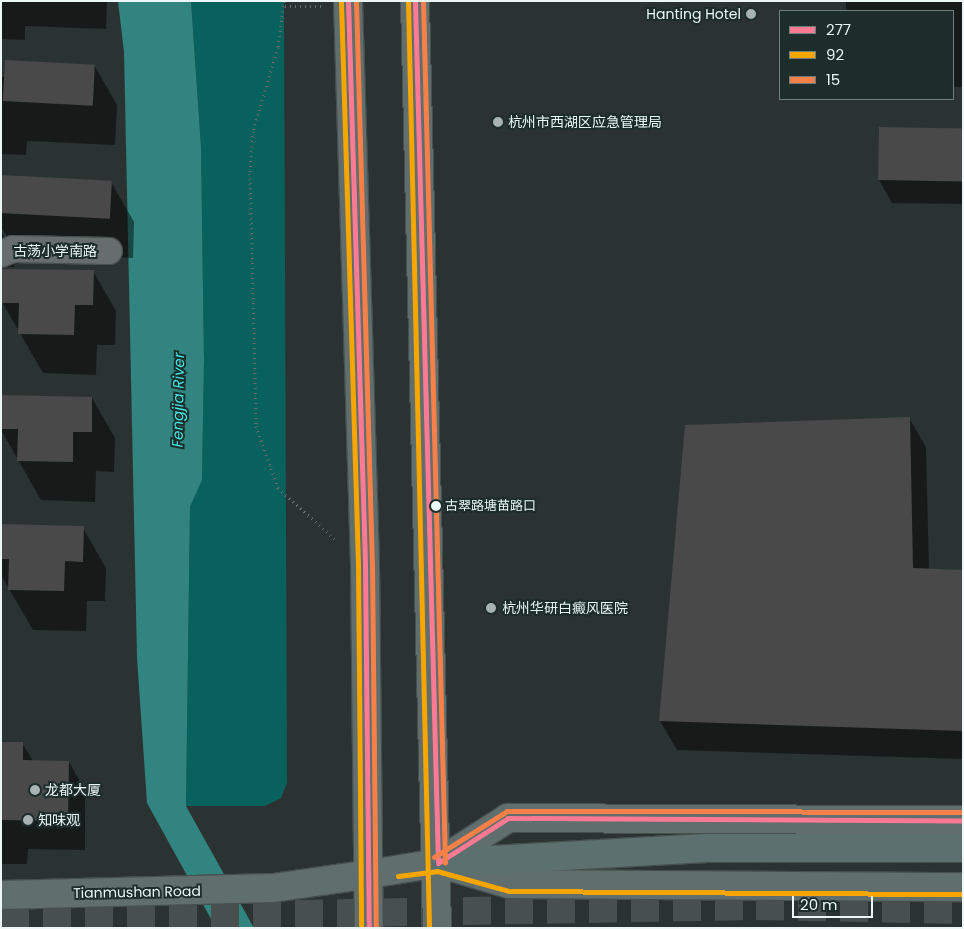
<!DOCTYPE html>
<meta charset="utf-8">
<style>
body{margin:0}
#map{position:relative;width:964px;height:929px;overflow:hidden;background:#2a3332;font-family:Poppins,"Noto Sans SC",sans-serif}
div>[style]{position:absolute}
.green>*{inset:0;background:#09615d}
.water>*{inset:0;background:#31847f}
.shadow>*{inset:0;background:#0007}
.building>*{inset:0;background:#484948;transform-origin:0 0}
.highway-tunnel>*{height:28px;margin-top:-14px;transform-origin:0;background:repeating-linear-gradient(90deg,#47504f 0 28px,transparent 0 42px)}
.path>*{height:3px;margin-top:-1.5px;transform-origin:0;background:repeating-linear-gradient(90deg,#666b6b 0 1px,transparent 0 5px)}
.roads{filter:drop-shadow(1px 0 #474f4e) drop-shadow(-1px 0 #474f4e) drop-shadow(0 1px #474f4e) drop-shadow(0 -1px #474f4e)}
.minor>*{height:26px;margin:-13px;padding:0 13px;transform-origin:13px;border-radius:13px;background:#666d6c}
.major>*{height:28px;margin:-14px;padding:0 14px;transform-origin:14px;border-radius:14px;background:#606e6e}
.highway>*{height:28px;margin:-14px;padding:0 14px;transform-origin:14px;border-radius:14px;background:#5b706f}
.bus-1>*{height:5px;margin:-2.5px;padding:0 2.5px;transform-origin:2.5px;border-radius:2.5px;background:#fe7a93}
.bus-2>*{height:5px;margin:-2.5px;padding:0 2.5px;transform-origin:2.5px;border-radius:2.5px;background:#f7a600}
.bus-3>*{height:5px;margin:-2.5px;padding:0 2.5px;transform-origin:2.5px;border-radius:2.5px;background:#f78048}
.dots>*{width:14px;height:14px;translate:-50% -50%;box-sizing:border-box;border:2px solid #1c2d2c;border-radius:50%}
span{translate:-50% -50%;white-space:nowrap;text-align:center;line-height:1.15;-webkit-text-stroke:4px #1c2d2c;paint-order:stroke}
.bus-label{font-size:13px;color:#ebf6f5}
.left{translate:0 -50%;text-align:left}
.poi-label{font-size:14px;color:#ebf6f5}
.right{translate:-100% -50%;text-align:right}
.street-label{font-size:14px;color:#ebf6f5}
.water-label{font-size:15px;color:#3eebe2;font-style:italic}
.frame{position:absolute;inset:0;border:2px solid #ebf6f5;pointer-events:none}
.legend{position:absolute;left:779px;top:10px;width:175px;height:90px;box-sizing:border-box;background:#1c2d2c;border:1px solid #6f7d7c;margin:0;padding:6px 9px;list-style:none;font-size:15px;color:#ebf6f5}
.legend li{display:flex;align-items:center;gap:10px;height:25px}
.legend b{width:25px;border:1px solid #6f7d7c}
.scale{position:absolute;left:792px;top:896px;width:81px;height:22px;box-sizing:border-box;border:2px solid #ebf6f5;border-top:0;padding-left:6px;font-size:15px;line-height:18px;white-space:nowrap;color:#ebf6f5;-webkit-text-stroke:4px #1c2d2c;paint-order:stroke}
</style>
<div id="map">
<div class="green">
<div style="clip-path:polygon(191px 1px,284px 1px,287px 783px,281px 798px,265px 806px,186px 806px,190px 507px,202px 479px,204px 359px,201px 147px)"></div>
</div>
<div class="water">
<div style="clip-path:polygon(118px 1px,191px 1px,201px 147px,204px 359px,202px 480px,190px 507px,186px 806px,254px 928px,216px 928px,147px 803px,137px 658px,124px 52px)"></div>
</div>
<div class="shadow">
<div style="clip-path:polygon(1px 1px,107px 1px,106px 29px,25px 26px,25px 40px,1px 39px)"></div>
<div style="clip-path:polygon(846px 1px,963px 1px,963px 87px,953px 87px,953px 11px,846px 11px)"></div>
<div style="clip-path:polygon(94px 65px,117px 105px,115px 145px,27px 141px,26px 155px,1px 154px,1px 77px)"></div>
<div style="clip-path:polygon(963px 130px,963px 204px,892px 203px,879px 180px)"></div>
<div style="clip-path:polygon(1px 176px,111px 182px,134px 222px,133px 258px,17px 253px,1px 227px)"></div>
<div style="clip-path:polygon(1px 231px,14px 254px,14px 267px,1px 267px)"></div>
<div style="clip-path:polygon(93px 271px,116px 311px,115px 345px,97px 345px,96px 375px,43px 373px,2px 302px)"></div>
<div style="clip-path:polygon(1px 396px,92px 398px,115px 438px,114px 472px,96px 471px,95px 502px,41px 500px,1px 430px)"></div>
<div style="clip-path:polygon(909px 418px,926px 447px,929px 570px,963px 571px,963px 759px,677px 750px,660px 721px)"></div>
<div style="clip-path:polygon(1px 526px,83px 528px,106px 568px,105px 601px,87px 601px,86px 631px,33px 630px,1px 575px)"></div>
<div style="clip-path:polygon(1px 743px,22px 743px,33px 761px,69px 762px,85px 791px,85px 850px,28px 849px,27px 864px,1px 864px)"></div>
</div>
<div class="building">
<div style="left:5px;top:60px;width:90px;height:41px;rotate:3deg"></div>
<div style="left:879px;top:127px;width:84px;height:53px;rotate:1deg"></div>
<div style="left:1px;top:175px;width:111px;height:38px;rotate:3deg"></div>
<div style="clip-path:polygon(1px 269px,94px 270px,93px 305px,75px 305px,74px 335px,18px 334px,19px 303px,1px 303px)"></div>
<div style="clip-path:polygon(1px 395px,92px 397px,92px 432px,73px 432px,73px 462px,17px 461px,18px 429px,1px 429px)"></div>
<div style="clip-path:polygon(910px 417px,913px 568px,963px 570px,963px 731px,659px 721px,685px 425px)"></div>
<div style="clip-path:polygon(1px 524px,84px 526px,83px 562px,65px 561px,64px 591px,8px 590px,9px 559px,1px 559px)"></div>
<div style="clip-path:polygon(1px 742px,23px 742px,23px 760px,69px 761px,68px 821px,1px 820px)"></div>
</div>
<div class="highway-tunnel">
<div style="left:1px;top:919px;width:755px;rotate:-0.99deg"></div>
<div style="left:756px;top:906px;width:207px;rotate:1.1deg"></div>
</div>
<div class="path">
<div style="left:284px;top:1px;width:46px;rotate:97.4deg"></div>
<div style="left:278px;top:47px;width:88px;rotate:106.6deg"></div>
<div style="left:253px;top:131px;width:42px;rotate:94.1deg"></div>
<div style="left:250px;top:173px;width:253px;rotate:88.6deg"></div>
<div style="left:256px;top:426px;width:66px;rotate:70.5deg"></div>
<div style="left:278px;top:488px;width:78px;rotate:41.9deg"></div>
<div style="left:285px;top:6px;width:37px"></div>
</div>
<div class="roads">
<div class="minor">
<div style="left:1px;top:254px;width:13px;rotate:-23deg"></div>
<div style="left:13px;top:249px;width:96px;rotate:1.2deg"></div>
</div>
<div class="major">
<div style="left:348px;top:1px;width:564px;rotate:88.27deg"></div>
<div style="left:365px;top:565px;width:363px;rotate:89.4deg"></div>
<div style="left:415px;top:1px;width:927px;rotate:88.64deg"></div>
<div style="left:442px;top:864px;width:70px;rotate:16.6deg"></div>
<div style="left:509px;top:884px;width:454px;rotate:0.4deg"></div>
<div style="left:1px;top:895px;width:272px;rotate:-1.5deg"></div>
<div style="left:273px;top:888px;width:98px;rotate:-8.2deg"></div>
<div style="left:370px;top:874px;width:69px;rotate:-9.2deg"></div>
<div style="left:438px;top:863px;width:83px;rotate:-32.7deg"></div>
<div style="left:508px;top:818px;width:455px;rotate:0.3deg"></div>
</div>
<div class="highway">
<div style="left:438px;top:863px;width:269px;rotate:-3.2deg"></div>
<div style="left:707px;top:848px;width:256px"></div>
</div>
</div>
<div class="bus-1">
<div style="left:348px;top:1px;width:564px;rotate:88.27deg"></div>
<div style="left:365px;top:565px;width:363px;rotate:89.4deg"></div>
<div style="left:415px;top:1px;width:862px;rotate:88.47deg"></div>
<div style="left:438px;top:863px;width:83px;rotate:-32.7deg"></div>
<div style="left:508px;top:818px;width:455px;rotate:0.3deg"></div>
</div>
<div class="bus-2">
<div style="left:341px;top:1px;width:564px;rotate:88.27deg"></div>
<div style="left:358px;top:565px;width:363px;rotate:89.5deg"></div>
<div style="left:408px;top:1px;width:927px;rotate:88.7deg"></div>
<div style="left:398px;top:876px;width:39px;rotate:-7deg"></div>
<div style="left:437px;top:871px;width:75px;rotate:15.5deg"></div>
<div style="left:509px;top:891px;width:454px;rotate:0.4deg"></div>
</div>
<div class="bus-3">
<div style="left:356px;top:1px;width:564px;rotate:88.38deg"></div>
<div style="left:372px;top:565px;width:363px;rotate:89.4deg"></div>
<div style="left:423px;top:1px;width:862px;rotate:88.54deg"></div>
<div style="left:434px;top:857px;width:86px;rotate:-32.2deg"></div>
<div style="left:507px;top:811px;width:456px;rotate:0.1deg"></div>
</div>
<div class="dots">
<div style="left:751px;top:14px;background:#a7b2b1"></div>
<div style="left:498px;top:122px;background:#a7b2b1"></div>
<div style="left:436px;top:506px;background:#ebf6f5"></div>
<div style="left:491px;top:608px;background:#a7b2b1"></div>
<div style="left:35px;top:790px;background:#a7b2b1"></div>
<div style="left:28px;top:820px;background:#a7b2b1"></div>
</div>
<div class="bus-label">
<span class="left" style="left:445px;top:506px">古翠路塘苗路口</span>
</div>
<div class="poi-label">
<span class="right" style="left:741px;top:14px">Hanting Hotel</span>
<span class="left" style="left:508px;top:122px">杭州市西湖区应急管理局</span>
<span class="left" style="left:502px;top:608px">杭州华研白癜风医院</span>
<span class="left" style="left:45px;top:790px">龙都大厦</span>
<span class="left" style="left:38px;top:820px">知味观</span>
</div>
<div class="street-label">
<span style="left:55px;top:251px">古荡小学南路</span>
<span style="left:137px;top:892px;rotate:-1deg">Tianmushan Road</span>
</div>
<div class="water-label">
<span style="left:178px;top:400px;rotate:-89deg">Fengjia River</span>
</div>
<div class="frame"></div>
<ul class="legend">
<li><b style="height:6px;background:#fe7a93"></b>277</li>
<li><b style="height:6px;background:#f7a600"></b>92</li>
<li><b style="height:6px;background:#f78048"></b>15</li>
</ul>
<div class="scale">20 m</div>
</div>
